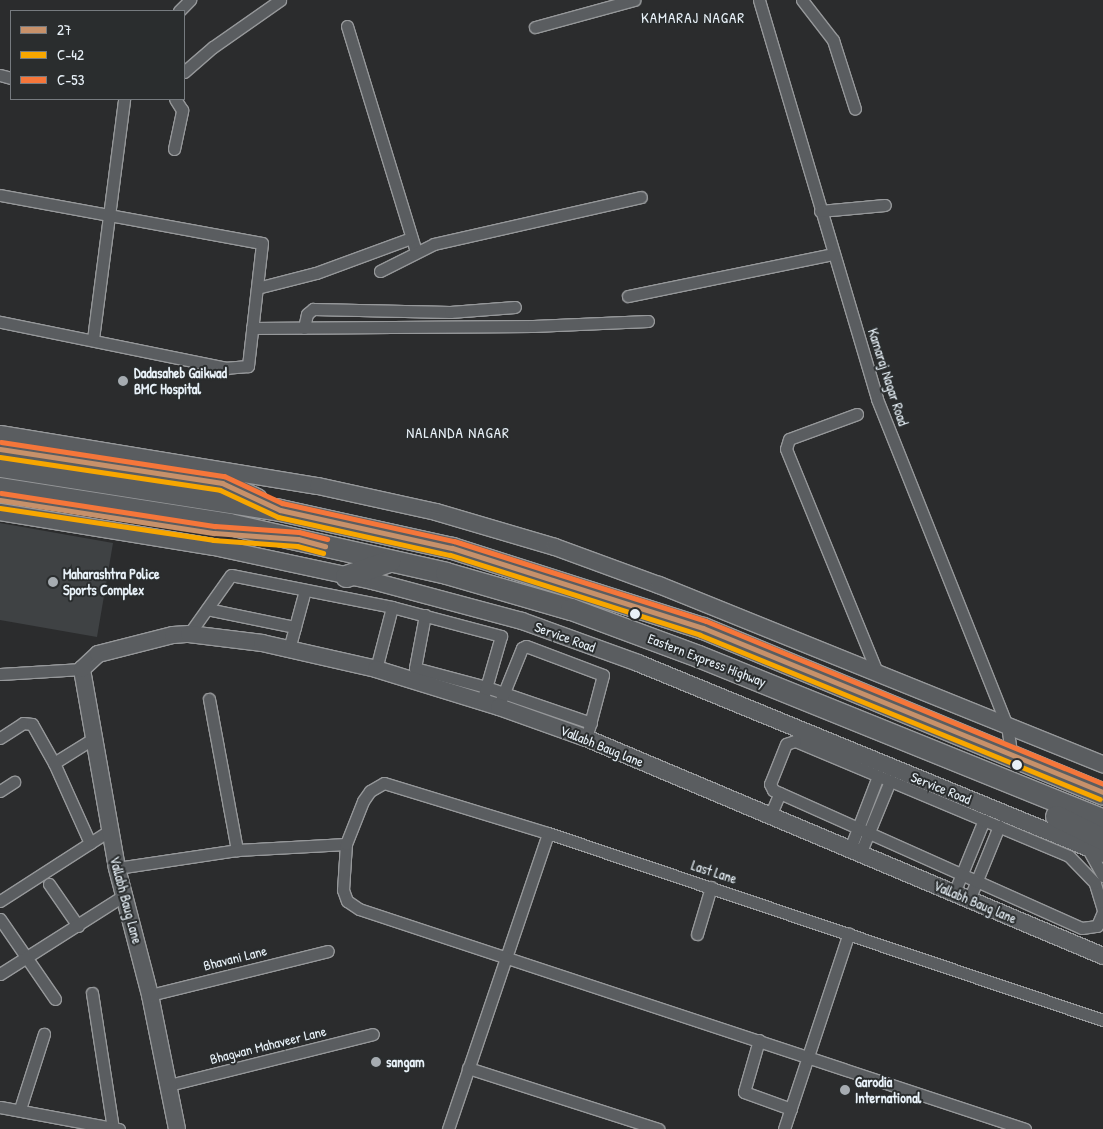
<!DOCTYPE html>
<style>
body{margin:0}
#map{position:relative;width:1103px;height:1129px;overflow:hidden;background:#2b2c2d;font-family:"Patrick Hand",sans-serif}
div>[style]{position:absolute}
.green>*{inset:0;background:#3f4244}
.roads{filter:drop-shadow(1px 0 #96989a) drop-shadow(-1px 0 #96989a) drop-shadow(0 1px #96989a) drop-shadow(0 -1px #96989a)}
.street>*{height:11px;margin:-5.5px;padding:0 5.5px;transform-origin:5.5px;border-radius:5.5px;background:#5a5d60}
.secondary>*{height:16px;margin:-8px;padding:0 8px;transform-origin:8px;border-radius:8px;background:#5a5d60}
.highway>*{height:21px;margin:-10.5px;padding:0 10.5px;transform-origin:10.5px;border-radius:10.5px;background:#5a5d60}
.bus-1>*{height:5px;margin:-2.5px;padding:0 2.5px;transform-origin:2.5px;border-radius:2.5px;background:#c7916a}
.bus-2>*{height:5px;margin:-2.5px;padding:0 2.5px;transform-origin:2.5px;border-radius:2.5px;background:#f7a600}
.bus-3>*{height:5px;margin:-2.5px;padding:0 2.5px;transform-origin:2.5px;border-radius:2.5px;background:#f5763a}
.dots>*{width:14px;height:14px;translate:-50% -50%;box-sizing:border-box;border:2px solid #2a2d2e;border-radius:50%}
span{translate:-50% -50%;white-space:nowrap;text-align:center;line-height:1.15;-webkit-text-stroke:4px #2a2d2e;paint-order:stroke}
.poi-label{font-size:14px;color:#e8f1f8;font-weight:700}
.left{translate:0 -50%;text-align:left}
.street-label{font-size:14px;color:#e8f1f8}
.neighbourhood-label{font-size:15px;color:#e8f1f8;letter-spacing:1px}
.legend{position:absolute;left:10px;top:10px;width:175px;height:90px;box-sizing:border-box;background:#2a2d2e;border:1px solid #767b7f;margin:0;padding:6px 9px;list-style:none;font-size:15px;color:#e8f1f8}
.legend li{display:flex;align-items:center;gap:10px;height:25px}
.legend b{width:25px;border:1px solid #767b7f}
</style>
<div id="map">
<div class="green">
<div style="clip-path:polygon(0 523px,113px 543px,97px 637px,0 620px)"></div>
</div>
<div class="roads">
<div class="street">
<div style="left:759px;top:0;width:416px;rotate:73.5deg"></div>
<div style="left:877px;top:399px;width:352px;rotate:68.3deg"></div>
<div style="left:1007px;top:726px;width:30px;rotate:81deg"></div>
<div style="left:802px;top:0;width:51px;rotate:52.2deg"></div>
<div style="left:833px;top:40px;width:72px;rotate:72.3deg"></div>
<div style="left:179px;top:11px;width:16px;rotate:-45deg"></div>
<div style="left:347px;top:26px;width:236px;rotate:73deg"></div>
<div style="left:535px;top:27px;width:103px;rotate:-15.3deg"></div>
<div style="left:184px;top:72px;width:38px;rotate:-41deg"></div>
<div style="left:213px;top:47px;width:82px;rotate:-35deg"></div>
<div style="left:0;top:75px;width:11px;rotate:15deg"></div>
<div style="left:174px;top:149px;width:40px;rotate:-78deg"></div>
<div style="left:182px;top:110px;width:13px;rotate:-122deg"></div>
<div style="left:0;top:195px;width:266px;rotate:10.4deg"></div>
<div style="left:262px;top:243px;width:124px;rotate:96.5deg"></div>
<div style="left:248px;top:366px;width:21px;rotate:175deg"></div>
<div style="left:227px;top:368px;width:232px;rotate:-168.5deg"></div>
<div style="left:820px;top:211px;width:65px;rotate:-5.3deg"></div>
<div style="left:380px;top:271px;width:60px;rotate:-26.6deg"></div>
<div style="left:434px;top:244px;width:212px;rotate:-12.8deg"></div>
<div style="left:257px;top:288px;width:61px;rotate:-14.3deg"></div>
<div style="left:316px;top:273px;width:101px;rotate:-20.2deg"></div>
<div style="left:628px;top:296px;width:208px;rotate:-11.6deg"></div>
<div style="left:252px;top:328px;width:281px;rotate:-0.4deg"></div>
<div style="left:533px;top:326px;width:115px;rotate:-2.5deg"></div>
<div style="left:304px;top:328px;width:14px;rotate:-78deg"></div>
<div style="left:307px;top:314px;width:8px;rotate:-40deg"></div>
<div style="left:313px;top:309px;width:137px;rotate:1.3deg"></div>
<div style="left:450px;top:312px;width:65px;rotate:-4.4deg"></div>
<div style="left:93px;top:339px;width:242px;rotate:-82.6deg"></div>
<div style="left:857px;top:414px;width:72px;rotate:159.8deg"></div>
<div style="left:789px;top:439px;width:10px;rotate:107deg"></div>
<div style="left:786px;top:449px;width:243px;rotate:67.8deg"></div>
<div style="left:207px;top:609px;width:90px;rotate:11.6deg"></div>
<div style="left:425px;top:615px;width:54px;rotate:100.7deg"></div>
<div style="left:415px;top:668px;width:73px;rotate:15deg"></div>
<div style="left:486px;top:687px;width:111px;rotate:18.9deg"></div>
<div style="left:189px;top:634px;width:72px;rotate:-54.6deg"></div>
<div style="left:231px;top:575px;width:164px;rotate:11.2deg"></div>
<div style="left:392px;top:607px;width:113px;rotate:14.9deg"></div>
<div style="left:501px;top:636px;width:69px;rotate:106.1deg"></div>
<div style="left:289px;top:649px;width:61px;rotate:-74.8deg"></div>
<div style="left:376px;top:669px;width:64px;rotate:-75.5deg"></div>
<div style="left:0;top:674px;width:82px;rotate:-3.5deg"></div>
<div style="left:209px;top:699px;width:154px;rotate:79.5deg"></div>
<div style="left:501px;top:700px;width:56px;rotate:-68deg"></div>
<div style="left:522px;top:648px;width:4px;rotate:-27deg"></div>
<div style="left:526px;top:646px;width:82px;rotate:20.6deg"></div>
<div style="left:603px;top:675px;width:55px;rotate:104.8deg"></div>
<div style="left:0;top:738px;width:27px;rotate:-33deg"></div>
<div style="left:23px;top:723px;width:9px;rotate:6deg"></div>
<div style="left:32px;top:724px;width:45px;rotate:60.6deg"></div>
<div style="left:54px;top:763px;width:47px;rotate:-32deg"></div>
<div style="left:54px;top:763px;width:88px;rotate:65.8deg"></div>
<div style="left:0;top:791px;width:17px;rotate:-33deg"></div>
<div style="left:770px;top:816px;width:25px;rotate:-67deg"></div>
<div style="left:850px;top:849px;width:78px;rotate:-69deg"></div>
<div style="left:1088px;top:849px;width:31px;rotate:61deg"></div>
<div style="left:860px;top:854px;width:79px;rotate:-67.7deg"></div>
<div style="left:117px;top:868px;width:121px;rotate:-8.5deg"></div>
<div style="left:237px;top:850px;width:109px;rotate:-3.2deg"></div>
<div style="left:49px;top:884px;width:51px;rotate:55.4deg"></div>
<div style="left:954px;top:893px;width:79px;rotate:-67.7deg"></div>
<div style="left:969px;top:900px;width:80px;rotate:-67.9deg"></div>
<div style="left:0;top:901px;width:131px;rotate:-32.8deg"></div>
<div style="left:1103px;top:910px;width:28px;rotate:-107deg"></div>
<div style="left:1095px;top:883px;width:37px;rotate:-134deg"></div>
<div style="left:1069px;top:856px;width:297px;rotate:-157.2deg"></div>
<div style="left:795px;top:741px;width:9px;rotate:162deg"></div>
<div style="left:786px;top:744px;width:43px;rotate:111.8deg"></div>
<div style="left:770px;top:784px;width:7px;rotate:63deg"></div>
<div style="left:773px;top:790px;width:338px;rotate:24.1deg"></div>
<div style="left:1082px;top:928px;width:15px;rotate:-8deg"></div>
<div style="left:1097px;top:926px;width:15px;rotate:-67deg"></div>
<div style="left:0;top:919px;width:97px;rotate:55.5deg"></div>
<div style="left:697px;top:934px;width:49px;rotate:-73.4deg"></div>
<div style="left:0;top:974px;width:149px;rotate:-32.4deg"></div>
<div style="left:92px;top:993px;width:137px;rotate:81.2deg"></div>
<div style="left:150px;top:995px;width:183px;rotate:-13.9deg"></div>
<div style="left:759px;top:1040px;width:54px;rotate:106.1deg"></div>
<div style="left:744px;top:1092px;width:50px;rotate:19.9deg"></div>
<div style="left:468px;top:1068px;width:200px;rotate:17.8deg"></div>
<div style="left:169px;top:1085px;width:210px;rotate:-14deg"></div>
<div style="left:0;top:1107px;width:121px;rotate:10.5deg"></div>
<div style="left:20px;top:1109px;width:79px;rotate:-72.3deg"></div>
<div style="left:448px;top:1129px;width:312px;rotate:-71.3deg"></div>
<div style="left:784px;top:1129px;width:206px;rotate:-71.7deg"></div>
<div style="left:1025px;top:1129px;width:701px;rotate:-161.72deg"></div>
<div style="left:359px;top:909px;width:14px;rotate:-146deg"></div>
<div style="left:347px;top:901px;width:12px;rotate:-110deg"></div>
<div style="left:343px;top:890px;width:46px;rotate:-86.3deg"></div>
<div style="left:346px;top:844px;width:46px;rotate:-68.4deg"></div>
<div style="left:363px;top:801px;width:12px;rotate:-55deg"></div>
<div style="left:370px;top:791px;width:16px;rotate:-30deg"></div>
<div style="left:384px;top:783px;width:171px;rotate:17deg"></div>
<div style="left:548px;top:833px;width:586px;rotate:18.62deg"></div>
</div>
<div class="secondary">
<div style="left:0;top:434px;width:322px;rotate:9.3deg"></div>
<div style="left:318px;top:486px;width:121px;rotate:12.4deg"></div>
<div style="left:436px;top:512px;width:124px;rotate:16.4deg"></div>
<div style="left:555px;top:547px;width:111px;rotate:20.1deg"></div>
<div style="left:659px;top:585px;width:479px;rotate:22deg"></div>
<div style="left:0;top:512px;width:217px;rotate:9.3deg"></div>
<div style="left:214px;top:547px;width:163px;rotate:12.1deg"></div>
<div style="left:373px;top:581px;width:154px;rotate:15deg"></div>
<div style="left:522px;top:621px;width:123px;rotate:19.9deg"></div>
<div style="left:638px;top:663px;width:503px;rotate:22.33deg"></div>
<div style="left:177px;top:1129px;width:137px;rotate:-101.4deg"></div>
<div style="left:150px;top:995px;width:131px;rotate:-104.6deg"></div>
<div style="left:117px;top:868px;width:202px;rotate:-100deg"></div>
<div style="left:82px;top:669px;width:22px;rotate:-43deg"></div>
<div style="left:98px;top:654px;width:77px;rotate:-14.2deg"></div>
<div style="left:173px;top:635px;width:16px;rotate:-4deg"></div>
<div style="left:189px;top:634px;width:74px;rotate:7deg"></div>
<div style="left:262px;top:643px;width:117px;rotate:12.8deg"></div>
<div style="left:376px;top:669px;width:129px;rotate:17.2deg"></div>
<div style="left:499px;top:707px;width:92px;rotate:19.6deg"></div>
<div style="left:586px;top:738px;width:561px;rotate:22.86deg"></div>
</div>
<div class="highway">
<div style="left:0;top:449px;width:225px;rotate:8.7deg"></div>
<div style="left:222px;top:483px;width:38px;rotate:25deg"></div>
<div style="left:0;top:466px;width:283px;rotate:8.9deg"></div>
<div style="left:280px;top:510px;width:176px;rotate:12.5deg"></div>
<div style="left:452px;top:548px;width:263px;rotate:17.7deg"></div>
<div style="left:703px;top:628px;width:433px;rotate:22.5deg"></div>
<div style="left:0;top:488px;width:232px;rotate:8.9deg"></div>
<div style="left:229px;top:524px;width:222px;rotate:12.7deg"></div>
<div style="left:446px;top:573px;width:130px;rotate:16.1deg"></div>
<div style="left:571px;top:609px;width:135px;rotate:20.3deg"></div>
<div style="left:698px;top:656px;width:437px;rotate:22deg"></div>
<div style="left:346px;top:576px;width:46px;rotate:-19.2deg"></div>
<div style="left:1056px;top:816px;width:52px;rotate:26.1deg"></div>
</div>
</div>
<div class="bus-1">
<div style="left:0;top:449px;width:225px;rotate:8.7deg"></div>
<div style="left:222px;top:483px;width:64px;rotate:25deg"></div>
<div style="left:280px;top:510px;width:176px;rotate:12.5deg"></div>
<div style="left:452px;top:548px;width:263px;rotate:17.7deg"></div>
<div style="left:703px;top:628px;width:432px;rotate:22.3deg"></div>
<div style="left:0;top:500px;width:217px;rotate:8.8deg"></div>
<div style="left:214px;top:533px;width:84px;rotate:4.1deg"></div>
<div style="left:298px;top:539px;width:28px;rotate:15deg"></div>
</div>
<div class="bus-2">
<div style="left:0;top:457px;width:222px;rotate:8.5deg"></div>
<div style="left:220px;top:490px;width:64px;rotate:25deg"></div>
<div style="left:278px;top:517px;width:176px;rotate:12.5deg"></div>
<div style="left:450px;top:555px;width:262px;rotate:17.7deg"></div>
<div style="left:700px;top:635px;width:432px;rotate:22.3deg"></div>
<div style="left:0;top:508px;width:215px;rotate:8.5deg"></div>
<div style="left:213px;top:540px;width:84px;rotate:4.1deg"></div>
<div style="left:297px;top:546px;width:27px;rotate:15deg"></div>
</div>
<div class="bus-3">
<div style="left:1px;top:442px;width:226px;rotate:8.7deg"></div>
<div style="left:224px;top:476px;width:64px;rotate:25deg"></div>
<div style="left:282px;top:503px;width:176px;rotate:12.5deg"></div>
<div style="left:454px;top:541px;width:264px;rotate:17.6deg"></div>
<div style="left:706px;top:621px;width:429px;rotate:22.3deg"></div>
<div style="left:1px;top:493px;width:217px;rotate:8.8deg"></div>
<div style="left:215px;top:526px;width:84px;rotate:4.1deg"></div>
<div style="left:299px;top:532px;width:29px;rotate:14deg"></div>
</div>
<div class="dots">
<div style="left:123px;top:381px;background:#a6acb1"></div>
<div style="left:53px;top:582px;background:#a6acb1"></div>
<div style="left:635px;top:614px;background:#e8f1f8"></div>
<div style="left:1017px;top:765px;background:#e8f1f8"></div>
<div style="left:376px;top:1062px;background:#a6acb1"></div>
<div style="left:845px;top:1090px;background:#a6acb1"></div>
</div>
<div class="poi-label">
<span class="left" style="left:134px;top:381px">Dadasaheb Gaikwad<br>BMC Hospital</span>
<span class="left" style="left:63px;top:582px">Maharashtra Police<br>Sports Complex</span>
<span class="left" style="left:386px;top:1062px">sangam</span>
<span class="left" style="left:855px;top:1090px">Garodia<br>International</span>
</div>
<div class="street-label">
<span style="left:888px;top:377px;rotate:72deg">Kamaraj Nagar Road</span>
<span style="left:565px;top:637px;rotate:20deg">Service Road</span>
<span style="left:707px;top:660px;rotate:21deg">Eastern Express Highway</span>
<span style="left:602px;top:746px;rotate:22deg">Vallabh Baug lane</span>
<span style="left:941px;top:788px;rotate:22deg">Service Road</span>
<span style="left:714px;top:872px;rotate:18deg">Last Lane</span>
<span style="left:126px;top:900px;rotate:75deg">Vallabh Baug Lane</span>
<span style="left:975px;top:902px;rotate:23deg">Vallabh Baug lane</span>
<span style="left:235px;top:958px;rotate:-14deg">Bhavani Lane</span>
<span style="left:268px;top:1045px;rotate:-14deg">Bhagwan Mahaveer Lane</span>
</div>
<div class="neighbourhood-label">
<span style="left:693px;top:18px">KAMARAJ NAGAR</span>
<span style="left:458px;top:433px">NALANDA NAGAR</span>
</div>
<ul class="legend">
<li><b style="height:6px;background:#c7916a"></b>27</li>
<li><b style="height:6px;background:#f7a600"></b>C-42</li>
<li><b style="height:6px;background:#f5763a"></b>C-53</li>
</ul>
</div>
